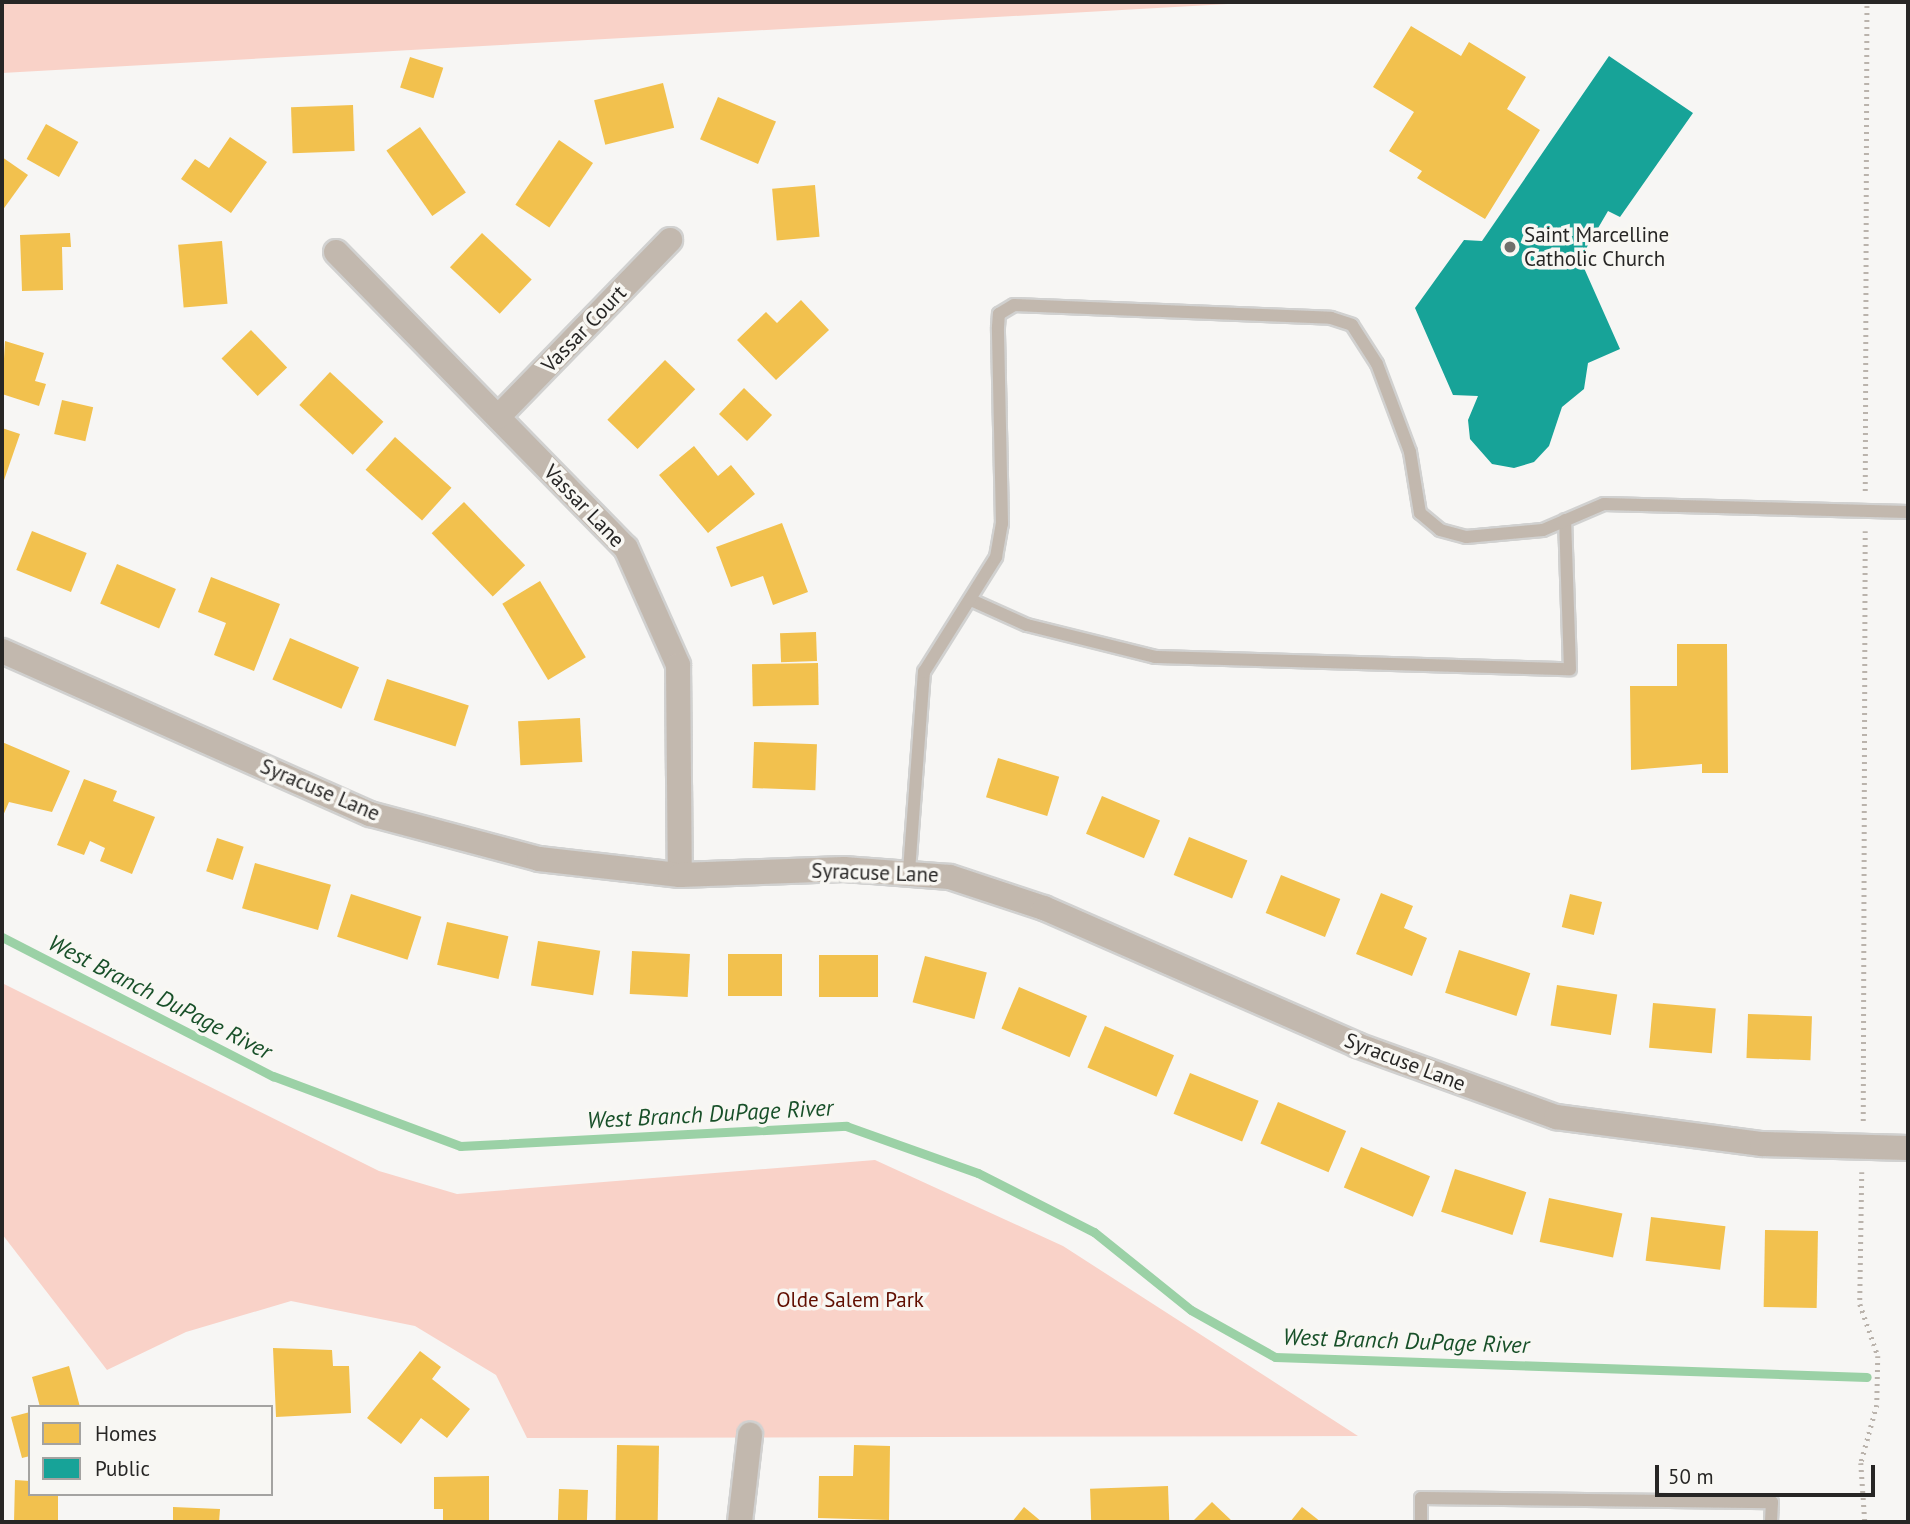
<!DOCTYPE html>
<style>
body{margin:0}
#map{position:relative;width:1910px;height:1524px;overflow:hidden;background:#f7f6f4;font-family:"PT Sans",sans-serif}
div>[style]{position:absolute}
.green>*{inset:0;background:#f9d2c8}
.homes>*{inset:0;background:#f2c14e;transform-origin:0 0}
.public>*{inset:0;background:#17a398}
.stream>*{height:9px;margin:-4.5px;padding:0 4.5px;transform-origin:4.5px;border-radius:4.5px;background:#9bd1a6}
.path>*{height:4.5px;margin-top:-2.25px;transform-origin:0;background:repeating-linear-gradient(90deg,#bab3ac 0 2px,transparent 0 7px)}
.roads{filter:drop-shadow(2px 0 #d1d1d0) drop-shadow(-2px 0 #d1d1d0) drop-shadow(0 2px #d1d1d0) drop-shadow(0 -2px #d1d1d0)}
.service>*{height:12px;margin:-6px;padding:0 6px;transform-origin:6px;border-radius:6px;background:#c2b8ae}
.minor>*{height:24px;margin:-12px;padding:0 12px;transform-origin:12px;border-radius:12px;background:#c2b8ae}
.dots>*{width:19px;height:19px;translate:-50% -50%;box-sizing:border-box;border:4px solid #f8f7f3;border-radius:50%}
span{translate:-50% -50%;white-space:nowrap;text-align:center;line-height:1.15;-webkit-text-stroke:7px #f8f7f3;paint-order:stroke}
.poi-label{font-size:21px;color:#272625}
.left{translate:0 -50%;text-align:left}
.street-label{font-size:21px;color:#272625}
.park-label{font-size:21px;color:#600e00}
.water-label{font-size:23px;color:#185029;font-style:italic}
.frame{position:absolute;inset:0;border:4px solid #272625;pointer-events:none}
.legend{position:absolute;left:28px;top:1405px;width:245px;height:91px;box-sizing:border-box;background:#f8f7f3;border:2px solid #a4a3a1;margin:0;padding:9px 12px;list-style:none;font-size:21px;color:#272625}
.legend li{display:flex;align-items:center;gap:14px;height:35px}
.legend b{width:35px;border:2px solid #a4a3a1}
.scale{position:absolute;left:1655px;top:1465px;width:220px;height:32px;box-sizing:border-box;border:4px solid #272625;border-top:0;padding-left:9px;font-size:21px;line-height:24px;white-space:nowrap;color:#272625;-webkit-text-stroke:5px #f8f7f3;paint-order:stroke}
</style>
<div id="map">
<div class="green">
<div style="clip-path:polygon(2px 2px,1263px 2px,2px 73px)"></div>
<div style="clip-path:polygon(2px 983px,379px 1171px,457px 1194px,875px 1160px,1063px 1246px,1358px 1436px,527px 1438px,496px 1375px,415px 1326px,291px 1301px,186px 1332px,107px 1370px,2px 1234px)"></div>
</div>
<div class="homes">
<div style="clip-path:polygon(1411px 26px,1461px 56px,1469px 42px,1526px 77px,1507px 109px,1540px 130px,1485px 219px,1417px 178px,1422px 171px,1389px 151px,1414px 112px,1373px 87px)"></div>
<div style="left:410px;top:57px;width:35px;height:32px;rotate:18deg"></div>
<div style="left:663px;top:83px;width:46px;height:71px;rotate:76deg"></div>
<div style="left:718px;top:97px;width:63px;height:46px;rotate:23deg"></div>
<div style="left:353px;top:105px;width:46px;height:62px;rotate:88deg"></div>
<div style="left:46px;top:124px;width:37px;height:40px;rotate:29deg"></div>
<div style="left:420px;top:127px;width:80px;height:41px;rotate:55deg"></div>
<div style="clip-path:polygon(230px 137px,267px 162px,231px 213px,181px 179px,195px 159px,209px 168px)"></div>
<div style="left:559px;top:140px;width:41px;height:78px;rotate:34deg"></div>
<div style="clip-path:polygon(2px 157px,28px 175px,2px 211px)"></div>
<div style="left:815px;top:185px;width:52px;height:43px;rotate:85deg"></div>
<div style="clip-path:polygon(70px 233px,71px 247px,62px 247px,63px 290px,22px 291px,20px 235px)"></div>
<div style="left:482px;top:233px;width:68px;height:47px;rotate:43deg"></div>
<div style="left:222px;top:241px;width:63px;height:44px;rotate:85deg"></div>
<div style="clip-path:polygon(801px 300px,829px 330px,776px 380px,737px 340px,766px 312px,777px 323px)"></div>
<div style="left:251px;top:330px;width:52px;height:41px;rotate:46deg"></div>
<div style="clip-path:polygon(5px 341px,44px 353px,35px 381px,46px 384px,39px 406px,2px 394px)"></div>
<div style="left:665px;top:360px;width:42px;height:83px;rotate:44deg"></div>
<div style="left:330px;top:372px;width:73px;height:45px;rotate:43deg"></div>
<div style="left:744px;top:388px;width:39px;height:36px;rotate:44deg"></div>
<div style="left:62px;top:400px;width:32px;height:35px;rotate:13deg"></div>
<div style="clip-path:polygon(2px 428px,20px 434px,2px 486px)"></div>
<div style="left:395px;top:437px;width:76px;height:44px;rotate:42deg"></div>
<div style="clip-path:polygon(694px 446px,718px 476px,731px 465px,755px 494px,708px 533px,659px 475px)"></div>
<div style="left:464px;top:502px;width:88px;height:45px;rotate:46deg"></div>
<div style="clip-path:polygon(782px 523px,808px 592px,773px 605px,763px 576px,731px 587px,716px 547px)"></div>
<div style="left:32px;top:531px;width:59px;height:42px;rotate:22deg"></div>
<div style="left:117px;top:564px;width:64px;height:43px;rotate:23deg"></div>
<div style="clip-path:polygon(211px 577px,280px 604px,254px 671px,214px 655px,226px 623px,198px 612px)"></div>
<div style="left:540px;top:581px;width:89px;height:44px;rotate:59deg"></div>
<div style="left:816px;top:632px;width:29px;height:36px;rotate:88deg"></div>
<div style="left:290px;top:638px;width:75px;height:45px;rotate:23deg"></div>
<div style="clip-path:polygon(1677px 644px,1727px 644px,1728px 773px,1702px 773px,1702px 764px,1631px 770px,1630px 686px,1677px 686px)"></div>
<div style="left:818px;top:663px;width:42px;height:66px;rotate:89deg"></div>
<div style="left:387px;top:679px;width:86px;height:43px;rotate:18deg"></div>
<div style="left:580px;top:718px;width:44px;height:62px;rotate:87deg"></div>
<div style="clip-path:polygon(2px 742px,70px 771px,52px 812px,9px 802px,2px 818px)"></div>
<div style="left:754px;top:742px;width:63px;height:46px;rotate:2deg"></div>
<div style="left:998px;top:758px;width:64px;height:41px;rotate:17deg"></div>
<div style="clip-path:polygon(84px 779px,117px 791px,113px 801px,155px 817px,132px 874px,100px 861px,105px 848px,90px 841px,84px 855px,57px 845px)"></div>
<div style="left:1102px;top:796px;width:63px;height:41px;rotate:23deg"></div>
<div style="left:1189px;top:837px;width:63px;height:41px;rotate:22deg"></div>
<div style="left:217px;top:838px;width:28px;height:35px;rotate:18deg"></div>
<div style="left:255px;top:863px;width:79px;height:47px;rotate:16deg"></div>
<div style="left:1281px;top:875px;width:64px;height:41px;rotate:22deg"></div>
<div style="clip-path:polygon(1381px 893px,1413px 906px,1404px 928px,1427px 938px,1412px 976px,1356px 954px)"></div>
<div style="left:351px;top:894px;width:74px;height:45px;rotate:18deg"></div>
<div style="left:1570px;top:894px;width:33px;height:34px;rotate:14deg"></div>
<div style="left:447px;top:922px;width:63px;height:44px;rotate:13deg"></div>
<div style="left:538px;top:941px;width:63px;height:45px;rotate:9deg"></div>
<div style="left:1459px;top:950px;width:75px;height:45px;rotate:18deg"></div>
<div style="left:632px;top:951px;width:58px;height:43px;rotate:3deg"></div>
<div style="left:728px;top:954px;width:54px;height:42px"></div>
<div style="left:819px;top:955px;width:59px;height:42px"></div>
<div style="left:925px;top:956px;width:64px;height:48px;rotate:15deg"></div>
<div style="left:1557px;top:985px;width:61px;height:41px;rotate:9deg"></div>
<div style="left:1019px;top:987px;width:74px;height:45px;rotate:23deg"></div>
<div style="left:1653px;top:1003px;width:63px;height:45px;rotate:5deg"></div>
<div style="left:1748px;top:1014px;width:64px;height:44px;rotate:2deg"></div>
<div style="left:1105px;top:1026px;width:75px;height:45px;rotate:23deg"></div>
<div style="left:1190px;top:1073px;width:74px;height:44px;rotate:22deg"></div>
<div style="left:1278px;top:1102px;width:74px;height:45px;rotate:23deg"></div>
<div style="left:1361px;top:1147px;width:75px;height:44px;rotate:23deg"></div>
<div style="left:1455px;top:1169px;width:75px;height:45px;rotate:18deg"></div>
<div style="left:1549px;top:1198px;width:75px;height:45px;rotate:12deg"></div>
<div style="left:1651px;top:1217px;width:75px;height:44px;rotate:7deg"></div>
<div style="left:1765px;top:1230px;width:53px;height:77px;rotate:1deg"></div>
<div style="clip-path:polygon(273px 1348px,332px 1350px,333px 1366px,349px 1366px,351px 1413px,276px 1417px)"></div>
<div style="clip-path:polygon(420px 1351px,441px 1367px,432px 1379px,470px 1409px,447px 1438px,421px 1418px,401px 1444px,367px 1418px)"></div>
<div style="clip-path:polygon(69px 1366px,80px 1407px,40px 1407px,32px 1377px)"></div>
<div style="clip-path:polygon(30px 1412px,30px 1456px,22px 1458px,11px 1417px)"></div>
<div style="left:617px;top:1445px;width:42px;height:76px;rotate:1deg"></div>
<div style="clip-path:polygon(854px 1445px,890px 1446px,889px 1520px,818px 1518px,819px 1476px,853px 1476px)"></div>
<div style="clip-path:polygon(489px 1476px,489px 1522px,443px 1522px,443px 1509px,434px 1509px,434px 1477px)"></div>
<div style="clip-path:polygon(15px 1480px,30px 1481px,30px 1494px,58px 1494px,58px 1522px,14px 1522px)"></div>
<div style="left:1168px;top:1486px;width:36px;height:78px;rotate:88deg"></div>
<div style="left:559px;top:1489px;width:29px;height:33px;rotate:2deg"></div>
<div style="clip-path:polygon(1212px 1502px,1233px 1522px,1192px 1522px)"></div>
<div style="clip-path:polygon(173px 1507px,220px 1509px,219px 1522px,173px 1522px)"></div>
<div style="clip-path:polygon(1024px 1507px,1042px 1522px,1012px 1522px)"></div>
<div style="clip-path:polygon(1302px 1507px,1321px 1522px,1290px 1522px)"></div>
</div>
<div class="public">
<div style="clip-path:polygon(1609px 56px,1693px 113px,1620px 217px,1608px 211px,1580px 259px,1620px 349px,1588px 363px,1584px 389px,1562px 407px,1549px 446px,1534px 462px,1514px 468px,1492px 464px,1470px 439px,1468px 420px,1478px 396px,1453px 395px,1415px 308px,1464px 240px,1482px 241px)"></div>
</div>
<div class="stream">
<div style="left:2px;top:937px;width:305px;rotate:27.2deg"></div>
<div style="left:273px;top:1076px;width:200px;rotate:20.5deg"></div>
<div style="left:460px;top:1146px;width:387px;rotate:-3deg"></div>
<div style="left:846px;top:1126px;width:140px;rotate:19.6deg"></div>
<div style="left:978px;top:1173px;width:130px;rotate:27deg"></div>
<div style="left:1094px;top:1232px;width:124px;rotate:38.8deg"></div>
<div style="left:1191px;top:1310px;width:96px;rotate:29.2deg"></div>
<div style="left:1275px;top:1357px;width:592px;rotate:1.93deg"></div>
</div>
<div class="path">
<div style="left:1865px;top:491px;width:489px;rotate:-89.8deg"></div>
<div style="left:1863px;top:1121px;width:590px;rotate:-89.81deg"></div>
<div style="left:1862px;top:1172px;width:132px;rotate:90.9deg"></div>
<div style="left:1860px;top:1304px;width:55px;rotate:70.9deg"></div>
<div style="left:1878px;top:1356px;width:49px;rotate:91.2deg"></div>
<div style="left:1877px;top:1405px;width:60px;rotate:105.4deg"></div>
<div style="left:1861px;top:1463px;width:59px;rotate:86.1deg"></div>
</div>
<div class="roads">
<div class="service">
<div style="left:971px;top:600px;width:61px;rotate:24.1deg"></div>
<div style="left:1027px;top:625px;width:132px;rotate:14deg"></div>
<div style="left:1155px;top:657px;width:415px;rotate:1.7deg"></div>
<div style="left:1570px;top:669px;width:149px;rotate:-91.9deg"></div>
<div style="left:909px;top:871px;width:200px;rotate:-85.7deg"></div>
<div style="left:924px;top:672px;width:136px;rotate:-57.9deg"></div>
<div style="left:996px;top:557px;width:34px;rotate:-80deg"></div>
<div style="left:1002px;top:524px;width:197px;rotate:-91.2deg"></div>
<div style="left:998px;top:327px;width:13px;rotate:-86deg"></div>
<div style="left:999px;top:314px;width:17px;rotate:-31deg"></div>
<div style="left:1014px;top:305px;width:317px;rotate:2.3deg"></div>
<div style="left:1331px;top:318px;width:22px;rotate:18deg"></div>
<div style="left:1352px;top:325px;width:46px;rotate:57.3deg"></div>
<div style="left:1377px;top:364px;width:94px;rotate:69.4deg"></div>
<div style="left:1410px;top:452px;width:62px;rotate:80.7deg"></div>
<div style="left:1420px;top:513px;width:26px;rotate:40deg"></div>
<div style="left:1440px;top:530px;width:27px;rotate:15deg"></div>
<div style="left:1466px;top:537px;width:77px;rotate:-5.2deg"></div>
<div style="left:1543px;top:530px;width:66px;rotate:-23.1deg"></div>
<div style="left:1604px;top:504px;width:304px;rotate:1.5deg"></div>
<div style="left:1421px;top:1522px;width:24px;rotate:-90deg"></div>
<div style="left:1421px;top:1498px;width:351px;rotate:0.7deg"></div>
<div style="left:1772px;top:1502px;width:20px;rotate:93deg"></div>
</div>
<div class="minor">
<div style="left:336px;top:252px;width:414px;rotate:45.6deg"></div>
<div style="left:626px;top:548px;width:128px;rotate:66deg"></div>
<div style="left:678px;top:665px;width:210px;rotate:89.5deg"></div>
<div style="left:498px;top:417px;width:247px;rotate:-45.8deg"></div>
<div style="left:2px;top:651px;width:402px;rotate:23.9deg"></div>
<div style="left:370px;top:814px;width:175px;rotate:14.9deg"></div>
<div style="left:539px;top:859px;width:142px;rotate:6.5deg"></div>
<div style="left:680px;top:875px;width:164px;rotate:-2.1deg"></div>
<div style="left:844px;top:869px;width:106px;rotate:4.3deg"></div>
<div style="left:950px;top:877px;width:99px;rotate:18.3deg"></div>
<div style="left:1044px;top:908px;width:342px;rotate:23.6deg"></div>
<div style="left:1357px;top:1045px;width:212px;rotate:19.9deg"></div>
<div style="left:1556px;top:1117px;width:208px;rotate:7.5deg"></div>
<div style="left:1762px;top:1144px;width:146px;rotate:1.6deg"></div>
<div style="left:740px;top:1522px;width:88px;rotate:-83.4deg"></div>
</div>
</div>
<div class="dots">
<div style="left:1510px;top:247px;background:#706f6d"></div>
</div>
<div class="poi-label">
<span class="left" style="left:1524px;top:247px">Saint Marcelline<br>Catholic Church</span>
</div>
<div class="street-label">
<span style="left:584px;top:329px;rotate:-46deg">Vassar Court</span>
<span style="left:584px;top:506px;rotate:46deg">Vassar Lane</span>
<span style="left:320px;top:790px;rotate:23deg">Syracuse Lane</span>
<span style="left:875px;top:873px;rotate:2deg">Syracuse Lane</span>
<span style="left:1405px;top:1062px;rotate:21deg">Syracuse Lane</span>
</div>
<div class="park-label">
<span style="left:850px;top:1300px">Olde Salem Park</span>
</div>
<div class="water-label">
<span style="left:160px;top:997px;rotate:27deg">West Branch DuPage River</span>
<span style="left:710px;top:1114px;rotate:-3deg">West Branch DuPage River</span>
<span style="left:1406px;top:1341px;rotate:2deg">West Branch DuPage River</span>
</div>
<div class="frame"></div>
<ul class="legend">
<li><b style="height:19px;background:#f2c14e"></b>Homes</li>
<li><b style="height:19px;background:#17a398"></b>Public</li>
</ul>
<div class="scale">50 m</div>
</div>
